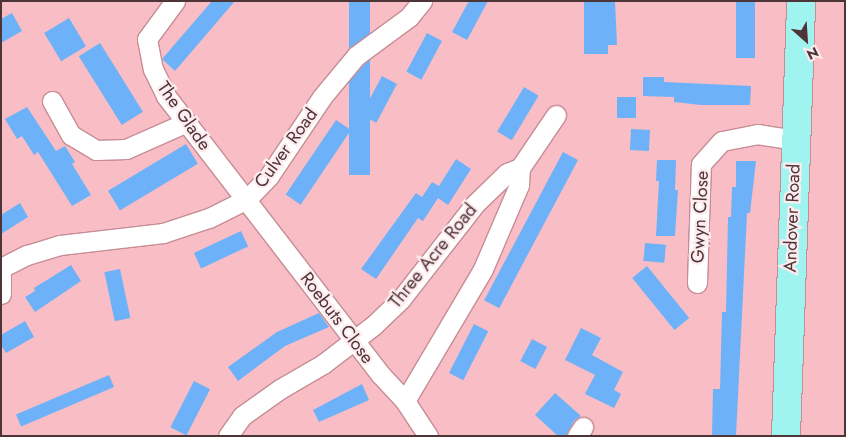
<!DOCTYPE html>
<style>
body{margin:0}
#map{position:relative;width:846px;height:437px;overflow:hidden;background:#f9bdc5;font-family:Jost,sans-serif}
div>[style]{position:absolute}
.building>*{inset:0;background:#6db2f8;transform-origin:0 0}
.roads{filter:drop-shadow(1px 0 #c68d95) drop-shadow(-1px 0 #c68d95) drop-shadow(0 1px #c68d95) drop-shadow(0 -1px #c68d95)}
.street>*{height:19px;margin:-9.5px;padding:0 9.5px;transform-origin:9.5px;border-radius:9.5px;background:#fff}
.primary>*{height:28px;margin:-14px;padding:0 14px;transform-origin:14px;border-radius:14px;background:#a0f4ef}
span{translate:-50% -50%;white-space:nowrap;text-align:center;line-height:1.15;-webkit-text-stroke:4.5px #feebed;paint-order:stroke}
.street-label{font-size:18px;color:#4c3437}
.frame{position:absolute;inset:0;border:2px solid #4c3437;pointer-events:none}
.north{position:absolute;left:781px;top:15px;width:50px;height:50px;-webkit-text-stroke:4px #feebed;paint-order:stroke;rotate:154deg;font-size:14px;font-weight:700;line-height:20px;text-align:center;color:#4c3437}
.north::after{content:'';display:block;margin:auto;width:18px;height:22px;background:#4c3437;clip-path:polygon(50% 0,100% 100%,50% 72%,0 100%)}
</style>
<div id="map">
<div class="building">
<div style="clip-path:polygon(212px 1px,235px 1px,175px 71px,162px 59px)"></div>
<div style="left:349px;top:1px;width:21px;height:174px"></div>
<div style="clip-path:polygon(469px 1px,488px 1px,467px 40px,452px 32px)"></div>
<div style="clip-path:polygon(584px 1px,615px 1px,617px 45px,608px 45px,608px 54px,584px 54px)"></div>
<div style="left:736px;top:1px;width:19px;height:57px"></div>
<div style="clip-path:polygon(12px 13px,22px 31px,1px 43px,1px 19px)"></div>
<div style="left:69px;top:18px;width:33px;height:29px;rotate:59deg"></div>
<div style="left:427px;top:33px;width:17px;height:44px;rotate:28deg"></div>
<div style="left:100px;top:43px;width:81px;height:25px;rotate:58deg"></div>
<div style="left:382px;top:76px;width:17px;height:44px;rotate:28deg"></div>
<div style="clip-path:polygon(643px 77px,664px 77px,664px 82px,751px 86px,750px 105px,701px 105px,674px 102px,674px 97px,643px 96px)"></div>
<div style="left:524px;top:87px;width:17px;height:52px;rotate:31deg"></div>
<div style="left:617px;top:97px;width:19px;height:21px"></div>
<div style="clip-path:polygon(27px 107px,56px 151px,65px 146px,75px 162px,72px 164px,91px 195px,72px 206px,38px 152px,34px 155px,22px 136px,17px 139px,5px 119px)"></div>
<div style="left:336px;top:120px;width:18px;height:90px;rotate:34deg"></div>
<div style="left:631px;top:129px;width:19px;height:21px;rotate:3deg"></div>
<div style="left:186px;top:144px;width:23px;height:91px;rotate:59deg"></div>
<div style="left:563px;top:152px;width:17px;height:168px;rotate:28deg"></div>
<div style="clip-path:polygon(456px 159px,471px 169px,448px 205px,438px 198px,423px 221px,418px 218px,376px 279px,361px 269px,416px 193px,422px 197px,432px 182px,439px 186px)"></div>
<div style="clip-path:polygon(657px 160px,676px 160px,675px 190px,678px 190px,675px 236px,656px 236px,659px 181px,656px 181px)"></div>
<div style="clip-path:polygon(736px 161px,756px 161px,750px 213px,747px 213px,736px 436px,712px 436px,713px 389px,720px 389px,722px 312px,726px 312px,728px 217px,731px 217px,732px 187px,736px 187px)"></div>
<div style="clip-path:polygon(20px 203px,28px 217px,1px 234px,1px 215px)"></div>
<div style="left:241px;top:231px;width:17px;height:52px;rotate:65deg"></div>
<div style="left:645px;top:243px;width:21px;height:18px;rotate:5deg"></div>
<div style="clip-path:polygon(71px 265px,81px 281px,35px 312px,25px 297px,35px 291px,34px 288px)"></div>
<div style="left:647px;top:266px;width:67px;height:19px;rotate:51deg"></div>
<div style="left:120px;top:269px;width:50px;height:16px;rotate:78deg"></div>
<div style="clip-path:polygon(319px 313px,329px 327px,285px 346px,238px 381px,228px 367px,277px 332px)"></div>
<div style="clip-path:polygon(25px 321px,34px 337px,6px 353px,1px 345px,1px 335px)"></div>
<div style="left:474px;top:324px;width:16px;height:55px;rotate:27deg"></div>
<div style="clip-path:polygon(581px 328px,601px 338px,592px 355px,623px 372px,614px 390px,621px 394px,614px 408px,585px 394px,595px 375px,565px 360px)"></div>
<div style="left:532px;top:339px;width:17px;height:25px;rotate:28deg"></div>
<div style="left:109px;top:375px;width:13px;height:101px;rotate:67deg"></div>
<div style="left:194px;top:381px;width:18px;height:52px;rotate:27deg"></div>
<div style="clip-path:polygon(362px 384px,369px 400px,319px 422px,313px 410px)"></div>
<div style="clip-path:polygon(555px 393px,581px 416px,574px 421px,566px 436px,558px 436px,535px 415px)"></div>
</div>
<div class="roads">
<div class="street">
<div style="left:175px;top:1px;width:47px;rotate:126.4deg"></div>
<div style="left:147px;top:39px;width:31px;rotate:79deg"></div>
<div style="left:153px;top:69px;width:30px;rotate:64deg"></div>
<div style="left:166px;top:96px;width:351px;rotate:52.4deg"></div>
<div style="left:380px;top:374px;width:37px;rotate:47deg"></div>
<div style="left:405px;top:401px;width:42px;rotate:56.7deg"></div>
<div style="left:52px;top:101px;width:39px;rotate:61deg"></div>
<div style="left:71px;top:135px;width:29px;rotate:31deg"></div>
<div style="left:96px;top:150px;width:30px;rotate:-2deg"></div>
<div style="left:126px;top:149px;width:64px;rotate:-23.8deg"></div>
<div style="left:1px;top:268px;width:29px;rotate:-27deg"></div>
<div style="left:27px;top:255px;width:34px;rotate:-17deg"></div>
<div style="left:60px;top:245px;width:104px;rotate:-6.6deg"></div>
<div style="left:163px;top:233px;width:48px;rotate:-18.1deg"></div>
<div style="left:209px;top:218px;width:42px;rotate:-26.6deg"></div>
<div style="left:247px;top:199px;width:32px;rotate:-46deg"></div>
<div style="left:269px;top:176px;width:95px;rotate:-56.1deg"></div>
<div style="left:322px;top:97px;width:53px;rotate:-50.3deg"></div>
<div style="left:356px;top:56px;width:66px;rotate:-36.3deg"></div>
<div style="left:409px;top:17px;width:21px;rotate:-51deg"></div>
<div style="left:1px;top:276px;width:18px;rotate:90deg"></div>
<div style="left:697px;top:283px;width:119px;rotate:-88.1deg"></div>
<div style="left:701px;top:164px;width:31px;rotate:-48deg"></div>
<div style="left:722px;top:141px;width:36px;rotate:-11deg"></div>
<div style="left:757px;top:134px;width:38px;rotate:9deg"></div>
<div style="left:405px;top:401px;width:153px;rotate:-59.4deg"></div>
<div style="left:483px;top:269px;width:91px;rotate:-66.8deg"></div>
<div style="left:519px;top:185px;width:17px;rotate:-87deg"></div>
<div style="left:228px;top:436px;width:24px;rotate:-55deg"></div>
<div style="left:242px;top:416px;width:47px;rotate:-35.4deg"></div>
<div style="left:280px;top:389px;width:50px;rotate:-30.2deg"></div>
<div style="left:323px;top:364px;width:64px;rotate:-37.4deg"></div>
<div style="left:374px;top:325px;width:37px;rotate:-44deg"></div>
<div style="left:401px;top:299px;width:120px;rotate:-52.1deg"></div>
<div style="left:475px;top:204px;width:45px;rotate:-44.1deg"></div>
<div style="left:507px;top:173px;width:14px;rotate:-21deg"></div>
<div style="left:520px;top:168px;width:64px;rotate:-55.8deg"></div>
<div style="left:577px;top:436px;width:11px;rotate:-56deg"></div>
</div>
<div class="primary">
<div style="left:786px;top:436px;width:435px;rotate:-88deg"></div>
</div>
</div>
<div class="street-label">
<span style="left:184px;top:116px;rotate:55deg">The Glade</span>
<span style="left:286px;top:148px;rotate:-54deg">Culver Road</span>
<span style="left:700px;top:217px;rotate:-87deg">Gwyn Close</span>
<span style="left:792px;top:218px;rotate:-88deg">Andover Road</span>
<span style="left:433px;top:256px;rotate:-51deg">Three Acre Road</span>
<span style="left:337px;top:318px;rotate:53deg">Roebuts Close</span>
</div>
<div class="frame"></div>
<div class="north">N</div>
</div>
